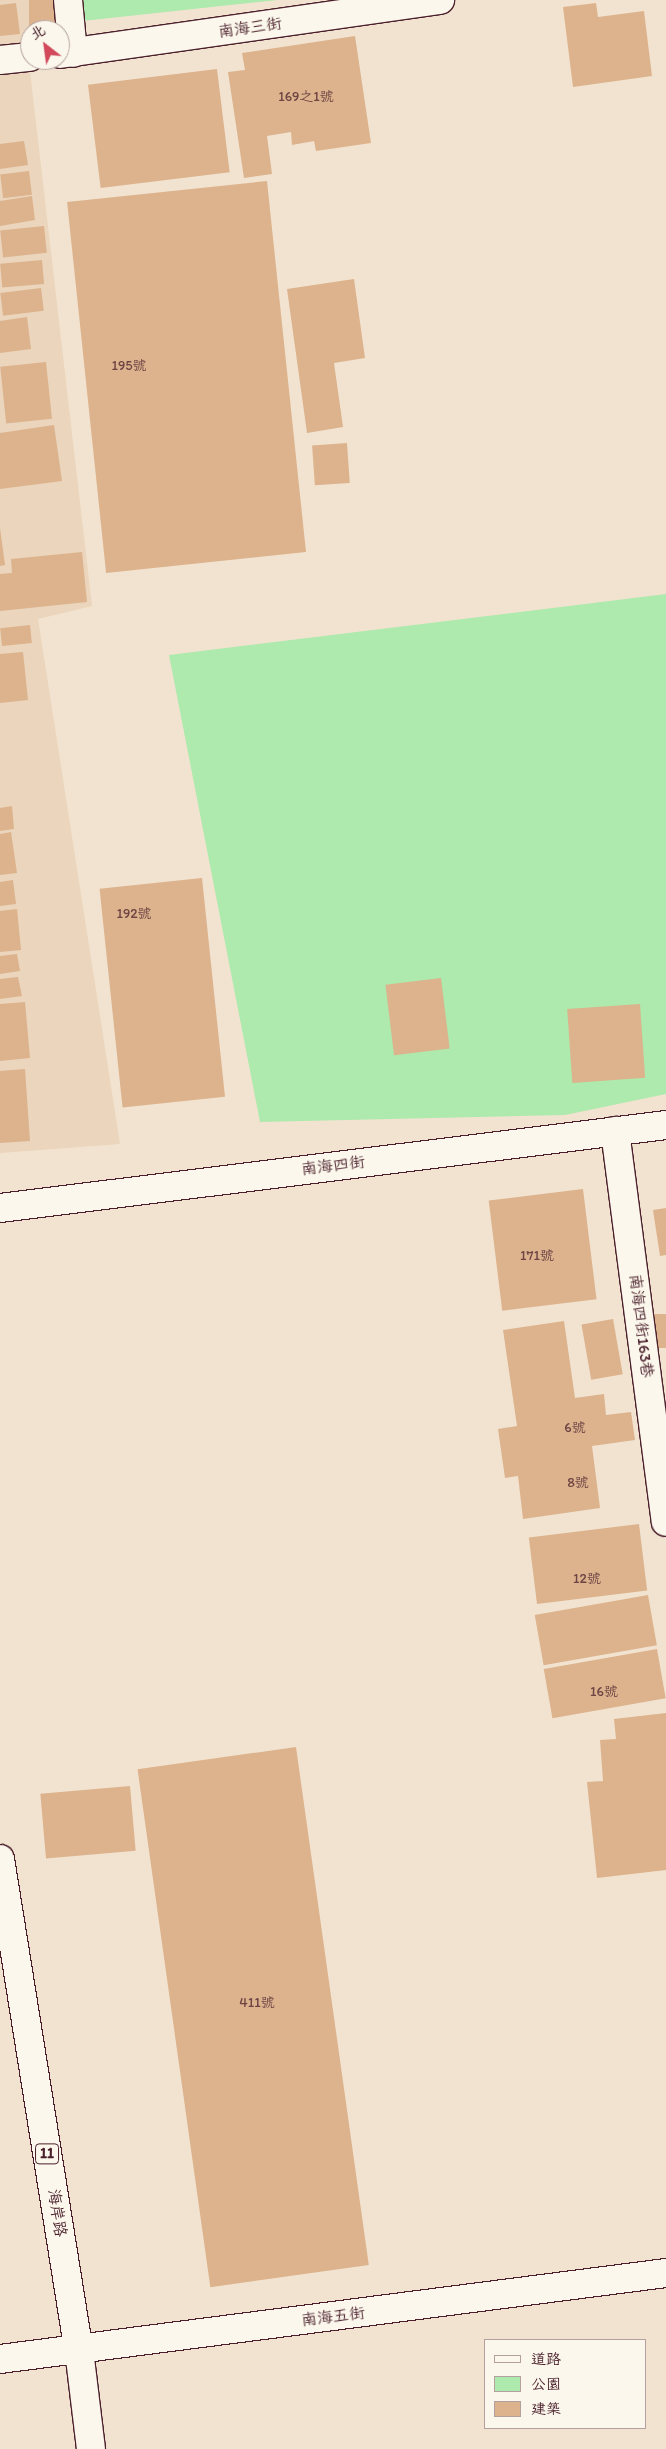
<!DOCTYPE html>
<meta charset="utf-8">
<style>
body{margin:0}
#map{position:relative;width:666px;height:2449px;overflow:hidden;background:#f2e3d0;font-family:Itim,"LXGW WenKai TC",sans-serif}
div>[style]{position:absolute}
.built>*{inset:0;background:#ebd5bc}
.green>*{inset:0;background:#aee9ae}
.building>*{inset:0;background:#dcb38d;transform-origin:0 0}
.roads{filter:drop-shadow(1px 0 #4a1f2b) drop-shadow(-1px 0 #4a1f2b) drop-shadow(0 1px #4a1f2b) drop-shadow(0 -1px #4a1f2b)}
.minor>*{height:28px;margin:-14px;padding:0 14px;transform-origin:14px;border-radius:14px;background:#fbf7ec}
.tertiary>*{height:28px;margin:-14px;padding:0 14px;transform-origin:14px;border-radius:14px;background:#fbf7ec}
.primary>*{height:28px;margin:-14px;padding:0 14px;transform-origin:14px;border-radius:14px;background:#fbf7ec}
span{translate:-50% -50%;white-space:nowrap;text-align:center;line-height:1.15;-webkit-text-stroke:5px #fbf7ec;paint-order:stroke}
.number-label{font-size:14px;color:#6e4444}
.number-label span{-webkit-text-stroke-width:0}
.shield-label span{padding:1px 4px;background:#fbf7ec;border:1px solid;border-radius:4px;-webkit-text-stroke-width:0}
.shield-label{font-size:15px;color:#4a1f2b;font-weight:700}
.street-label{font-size:16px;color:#4a1f2b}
.legend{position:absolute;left:484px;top:2339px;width:162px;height:90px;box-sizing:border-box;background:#fbf7ec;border:1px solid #b4a19f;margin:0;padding:6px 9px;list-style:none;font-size:15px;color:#4a1f2b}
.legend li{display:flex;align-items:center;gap:10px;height:25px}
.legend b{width:25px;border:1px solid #b4a19f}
.north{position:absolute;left:20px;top:20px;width:50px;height:50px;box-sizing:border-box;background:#fbf7ec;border:1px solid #b4a19f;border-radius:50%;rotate:330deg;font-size:14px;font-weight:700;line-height:20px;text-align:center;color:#4a1f2b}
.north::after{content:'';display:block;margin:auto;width:18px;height:22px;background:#d1495b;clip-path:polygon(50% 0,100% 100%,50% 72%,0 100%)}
</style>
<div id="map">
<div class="built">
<div style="clip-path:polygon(0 0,64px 0,60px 30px,30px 30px,30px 48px,0 51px)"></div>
<div style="clip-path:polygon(30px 71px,92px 606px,38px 619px,120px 1144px,0 1153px,0 75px)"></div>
</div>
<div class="green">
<div style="clip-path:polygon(72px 0,278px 0,73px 22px)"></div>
<div style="clip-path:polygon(666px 594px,666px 1094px,565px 1115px,260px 1122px,169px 655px)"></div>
</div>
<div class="building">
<div style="left:29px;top:0;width:31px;height:30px"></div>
<div style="clip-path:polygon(16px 3px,20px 34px,0 36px,0 5px)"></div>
<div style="clip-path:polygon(596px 3px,598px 17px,644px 11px,652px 76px,573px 87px,563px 7px)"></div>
<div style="clip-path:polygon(355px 36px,371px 143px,316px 151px,314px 141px,292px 145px,291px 132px,267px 136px,272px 174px,244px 178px,228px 72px,245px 70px,242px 53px)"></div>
<div style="left:217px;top:69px;width:104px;height:130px;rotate:83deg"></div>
<div style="clip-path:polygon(24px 141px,28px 165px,0 169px,0 144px)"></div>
<div style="left:29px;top:171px;width:24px;height:29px;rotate:83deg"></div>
<div style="left:267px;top:181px;width:373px;height:201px;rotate:84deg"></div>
<div style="clip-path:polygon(32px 196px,35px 220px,0 226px,0 201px)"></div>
<div style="left:44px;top:226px;width:27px;height:44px;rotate:84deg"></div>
<div style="left:42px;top:260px;width:24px;height:42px;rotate:85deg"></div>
<div style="clip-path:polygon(354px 279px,365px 358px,334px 363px,343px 427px,307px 433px,287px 289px)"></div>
<div style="left:41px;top:288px;width:23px;height:41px;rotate:83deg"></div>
<div style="clip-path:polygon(27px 317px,31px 349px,0 353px,0 321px)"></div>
<div style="left:46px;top:362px;width:57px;height:46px;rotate:84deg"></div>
<div style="clip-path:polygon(54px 425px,62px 481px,0 489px,0 433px)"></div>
<div style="left:347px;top:443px;width:40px;height:35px;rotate:86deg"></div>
<div style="clip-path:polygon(0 528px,5px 565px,0 566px)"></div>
<div style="clip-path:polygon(82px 552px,87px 602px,0 611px,0 574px,12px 573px,11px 559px)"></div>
<div style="left:30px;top:625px;width:18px;height:30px;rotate:84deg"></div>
<div style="clip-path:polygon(23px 652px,28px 700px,0 703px,0 654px)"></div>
<div style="clip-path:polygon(12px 806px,14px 829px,0 831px,0 808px)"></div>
<div style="clip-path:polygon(11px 832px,17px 873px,0 875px,0 834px)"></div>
<div style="left:202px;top:878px;width:220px;height:103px;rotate:84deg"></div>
<div style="clip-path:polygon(13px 880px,16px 904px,0 906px,0 882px)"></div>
<div style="clip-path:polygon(17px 909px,21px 950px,0 952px,0 911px)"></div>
<div style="clip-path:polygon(17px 954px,20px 971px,0 974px,0 956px)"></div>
<div style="clip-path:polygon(18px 977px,22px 996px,0 999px,0 979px)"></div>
<div style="left:441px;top:978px;width:71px;height:56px;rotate:83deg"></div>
<div style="clip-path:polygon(25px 1002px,30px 1058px,0 1061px,0 1004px)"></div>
<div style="left:640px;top:1004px;width:74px;height:73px;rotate:86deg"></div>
<div style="clip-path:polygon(25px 1069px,30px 1141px,0 1143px,0 1071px)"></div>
<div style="left:583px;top:1189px;width:111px;height:95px;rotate:83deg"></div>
<div style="clip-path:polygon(666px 1208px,666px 1255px,660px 1256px,653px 1210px)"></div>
<div style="left:666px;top:1314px;width:34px;height:21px;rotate:90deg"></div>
<div style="left:613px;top:1319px;width:56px;height:32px;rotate:80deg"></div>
<div style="clip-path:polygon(564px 1321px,575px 1398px,604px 1394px,606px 1415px,631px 1412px,635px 1440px,592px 1446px,600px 1508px,523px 1519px,518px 1476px,505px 1478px,498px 1429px,517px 1426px,503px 1330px)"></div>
<div style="left:639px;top:1524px;width:67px;height:111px;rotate:83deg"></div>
<div style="left:648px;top:1595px;width:51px;height:115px;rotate:80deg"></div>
<div style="left:657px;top:1649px;width:50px;height:115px;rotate:80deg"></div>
<div style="clip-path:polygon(666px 1713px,666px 1870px,597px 1878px,587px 1782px,603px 1781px,600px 1740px,616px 1739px,614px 1719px)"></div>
<div style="left:296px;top:1747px;width:523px;height:160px;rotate:82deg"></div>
<div style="left:130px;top:1786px;width:65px;height:90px;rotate:85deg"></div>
</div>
<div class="roads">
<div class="minor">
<div style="left:68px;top:0;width:53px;rotate:84.6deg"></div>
<div style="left:60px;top:54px;width:384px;rotate:-8.1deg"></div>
<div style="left:0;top:60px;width:30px;rotate:-6deg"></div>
<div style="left:615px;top:1131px;width:394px;rotate:82.6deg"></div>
<div style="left:0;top:2359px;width:672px;rotate:-7.36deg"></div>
</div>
<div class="tertiary">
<div style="left:0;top:1208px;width:671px;rotate:-7.1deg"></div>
</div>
<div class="primary">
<div style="left:0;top:1859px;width:497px;rotate:80.9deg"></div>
<div style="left:79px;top:2350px;width:100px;rotate:83.1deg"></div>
</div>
</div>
<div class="number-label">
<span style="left:306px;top:97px">169之1號</span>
<span style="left:129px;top:366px">195號</span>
<span style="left:134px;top:914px">192號</span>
<span style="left:537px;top:1256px">171號</span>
<span style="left:575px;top:1428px">6號</span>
<span style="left:578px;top:1483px">8號</span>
<span style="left:587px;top:1579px">12號</span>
<span style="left:604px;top:1692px">16號</span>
<span style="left:257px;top:2003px">411號</span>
</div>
<div class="shield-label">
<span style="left:47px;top:2154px">11</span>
</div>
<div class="street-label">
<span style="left:250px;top:28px;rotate:-8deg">南海三街</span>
<span style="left:333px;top:1166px;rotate:-7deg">南海四街</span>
<span style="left:641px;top:1326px;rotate:83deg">南海四街163巷</span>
<span style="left:57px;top:2213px;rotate:81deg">海岸路</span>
<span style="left:333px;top:2317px;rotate:-7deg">南海五街</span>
</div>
<ul class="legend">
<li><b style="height:6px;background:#fbf7ec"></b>道路</li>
<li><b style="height:14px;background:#aee9ae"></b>公園</li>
<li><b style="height:14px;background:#dcb38d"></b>建築</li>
</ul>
<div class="north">北</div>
</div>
